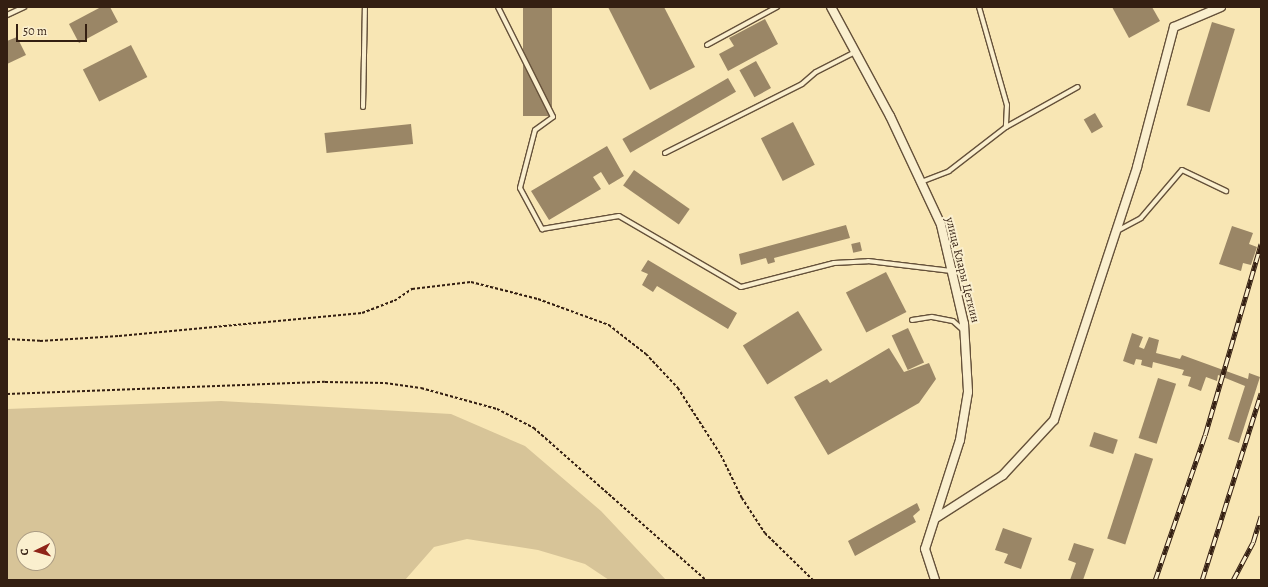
<!DOCTYPE html>
<meta charset="utf-8">
<style>
body{margin:0}
#map{position:relative;width:1268px;height:587px;overflow:hidden;background:#f8e6b4;font-family:Alegreya,serif}
div>[style]{position:absolute}
.green>*{inset:0;background:#d7c498}
.building>*{inset:0;background:#9a8666;transform-origin:0 0}
.path>*{height:1.5px;margin-top:-0.75px;transform-origin:0;background:repeating-linear-gradient(90deg,#341f12 0 3px,transparent 0 5px)}
.roads{filter:drop-shadow(1px 0 #65513a) drop-shadow(-1px 0 #65513a) drop-shadow(0 1px #65513a) drop-shadow(0 -1px #65513a)}
.service>*{height:4px;margin:-2px;padding:0 2px;transform-origin:2px;border-radius:2px;background:#faefce}
.minor>*{height:8px;margin:-4px;padding:0 4px;transform-origin:4px;border-radius:4px;background:#faefce}
.rail>*{height:4.5px;margin-top:-2.25px;transform-origin:0;background:repeating-linear-gradient(90deg,#faefce 0 9px,#341f12 0 18px);box-sizing:border-box;border-block:1px solid #341f12}
span{translate:-50% -50%;white-space:nowrap;text-align:center;line-height:1.15;-webkit-text-stroke:4px #faefce;paint-order:stroke}
.street-label{font-size:12px;color:#341f12}
.frame{position:absolute;inset:0;border:8px solid #341f12;pointer-events:none}
.north{position:absolute;left:16px;top:531px;width:40px;height:40px;box-sizing:border-box;background:#faefce;border:1px solid #ab9c83;border-radius:50%;rotate:265deg;font-size:11px;font-weight:700;line-height:16px;text-align:center;color:#341f12}
.north::after{content:'';display:block;margin:auto;width:14px;height:18px;background:#8f2418;clip-path:polygon(50% 0,100% 100%,50% 72%,0 100%)}
.scale{position:absolute;left:16px;top:24px;width:71px;height:18px;box-sizing:border-box;border:2px solid #341f12;border-top:0;padding-left:5px;font-size:12px;line-height:14px;white-space:nowrap;color:#341f12;-webkit-text-stroke:3px #faefce;paint-order:stroke}
</style>
<div id="map">
<div class="green">
<div style="clip-path:polygon(evenodd,221px 401px,451px 414px,525px 446px,601px 511px,666px 580px,609px 580px,585px 564px,538px 550px,467px 539px,434px 547px,405px 580px,7px 580px,7px 409px,221px 401px,24px 539px,48px 539px,48px 563px,24px 563px,24px 539px)"></div>
</div>
<div class="building">
<div style="clip-path:polygon(101px 7px,110px 7px,118px 22px,79px 43px,69px 24px)"></div>
<div style="left:523px;top:7px;width:29px;height:109px"></div>
<div style="clip-path:polygon(608px 7px,664px 7px,695px 67px,650px 90px)"></div>
<div style="clip-path:polygon(1112px 7px,1152px 7px,1160px 21px,1129px 38px)"></div>
<div style="clip-path:polygon(765px 19px,778px 44px,728px 71px,719px 54px,734px 46px,729px 38px)"></div>
<div style="left:1212px;top:22px;width:24px;height:87px;rotate:17deg"></div>
<div style="clip-path:polygon(17px 37px,26px 55px,7px 64px,7px 41px)"></div>
<div style="left:131px;top:45px;width:36px;height:54px;rotate:63deg"></div>
<div style="left:756px;top:61px;width:31px;height:19px;rotate:61deg"></div>
<div style="left:728px;top:78px;width:16px;height:122px;rotate:60deg"></div>
<div style="left:1095px;top:113px;width:16px;height:13px;rotate:60deg"></div>
<div style="left:793px;top:122px;width:48px;height:36px;rotate:63deg"></div>
<div style="left:411px;top:124px;width:20px;height:87px;rotate:84deg"></div>
<div style="clip-path:polygon(607px 146px,624px 176px,609px 185px,601px 172px,593px 177px,601px 189px,549px 220px,531px 191px)"></div>
<div style="left:634px;top:170px;width:68px;height:19px;rotate:35deg"></div>
<div style="clip-path:polygon(846px 225px,850px 238px,774px 258px,775px 262px,768px 264px,766px 258px,741px 265px,739px 254px)"></div>
<div style="clip-path:polygon(1232px 226px,1253px 233px,1249px 244px,1257px 247px,1251px 265px,1243px 263px,1241px 271px,1219px 264px)"></div>
<div style="left:860px;top:242px;width:9px;height:9px;rotate:77deg"></div>
<div style="clip-path:polygon(648px 260px,737px 313px,728px 329px,657px 286px,653px 292px,642px 285px,648px 274px,641px 271px)"></div>
<div style="left:886px;top:272px;width:45px;height:45px;rotate:63deg"></div>
<div style="left:798px;top:311px;width:46px;height:65px;rotate:58deg"></div>
<div style="left:908px;top:328px;width:38px;height:18px;rotate:65deg"></div>
<div style="clip-path:polygon(1132px 333px,1143px 337px,1139px 347px,1144px 349px,1149px 337px,1159px 340px,1156px 353px,1180px 359px,1182px 355px,1248px 379px,1249px 373px,1260px 377px,1239px 443px,1228px 439px,1245px 386px,1218px 375px,1217px 381px,1206px 377px,1201px 391px,1188px 386px,1191px 377px,1182px 375px,1184px 370px,1153px 362px,1152px 368px,1141px 365px,1142px 360px,1136px 359px,1134px 365px,1123px 361px)"></div>
<div style="clip-path:polygon(889px 348px,904px 372px,929px 363px,936px 379px,919px 403px,828px 455px,794px 397px,827px 379px,830px 383px)"></div>
<div style="left:1158px;top:378px;width:19px;height:63px;rotate:18deg"></div>
<div style="left:1094px;top:432px;width:25px;height:15px;rotate:18deg"></div>
<div style="left:1135px;top:453px;width:19px;height:90px;rotate:18deg"></div>
<div style="clip-path:polygon(917px 503px,920px 510px,913px 516px,916px 522px,855px 556px,848px 541px)"></div>
<div style="clip-path:polygon(1003px 528px,1032px 538px,1021px 569px,1004px 563px,1008px 554px,995px 550px)"></div>
<div style="clip-path:polygon(1074px 543px,1094px 549px,1083px 580px,1070px 580px,1076px 563px,1068px 560px)"></div>
</div>
<div class="path">
<div style="left:7px;top:339px;width:33px;rotate:3deg"></div>
<div style="left:40px;top:341px;width:79px;rotate:-3.6deg"></div>
<div style="left:119px;top:336px;width:244px;rotate:-5.4deg"></div>
<div style="left:362px;top:313px;width:34px;rotate:-21deg"></div>
<div style="left:394px;top:301px;width:22px;rotate:-34deg"></div>
<div style="left:412px;top:289px;width:59px;rotate:-6.8deg"></div>
<div style="left:471px;top:282px;width:69px;rotate:14.2deg"></div>
<div style="left:538px;top:299px;width:76px;rotate:20.1deg"></div>
<div style="left:609px;top:325px;width:47px;rotate:38.1deg"></div>
<div style="left:646px;top:354px;width:47px;rotate:46.7deg"></div>
<div style="left:678px;top:388px;width:80px;rotate:57.3deg"></div>
<div style="left:721px;top:455px;width:48px;rotate:64deg"></div>
<div style="left:742px;top:498px;width:42px;rotate:56.7deg"></div>
<div style="left:765px;top:533px;width:67px;rotate:44.4deg"></div>
<div style="left:7px;top:394px;width:318px;rotate:-2.2deg"></div>
<div style="left:325px;top:382px;width:60px;rotate:1deg"></div>
<div style="left:385px;top:383px;width:36px;rotate:8deg"></div>
<div style="left:421px;top:388px;width:79px;rotate:15.4deg"></div>
<div style="left:497px;top:409px;width:42px;rotate:27.2deg"></div>
<div style="left:534px;top:428px;width:230px;rotate:41.5deg"></div>
</div>
<div class="roads">
<div class="service">
<div style="left:498px;top:7px;width:123px;rotate:63.4deg"></div>
<div style="left:553px;top:117px;width:22px;rotate:144deg"></div>
<div style="left:535px;top:130px;width:60px;rotate:104.5deg"></div>
<div style="left:520px;top:188px;width:47px;rotate:61.8deg"></div>
<div style="left:542px;top:229px;width:78px;rotate:-9.6deg"></div>
<div style="left:619px;top:216px;width:141px;rotate:30.2deg"></div>
<div style="left:741px;top:287px;width:96px;rotate:-14.5deg"></div>
<div style="left:834px;top:263px;width:34px;rotate:-3deg"></div>
<div style="left:868px;top:261px;width:84px;rotate:6.9deg"></div>
<div style="left:979px;top:7px;width:102px;rotate:74.1deg"></div>
<div style="left:1007px;top:105px;width:22px;rotate:93deg"></div>
<div style="left:7px;top:15px;width:19px;rotate:-25deg"></div>
<div style="left:707px;top:45px;width:80px;rotate:-28.5deg"></div>
<div style="left:363px;top:107px;width:100px;rotate:-88.9deg"></div>
<div style="left:665px;top:153px;width:153px;rotate:-26.7deg"></div>
<div style="left:802px;top:84px;width:18px;rotate:-41deg"></div>
<div style="left:816px;top:72px;width:44px;rotate:-27.1deg"></div>
<div style="left:921px;top:182px;width:30px;rotate:-21deg"></div>
<div style="left:949px;top:171px;width:72px;rotate:-37.7deg"></div>
<div style="left:1006px;top:127px;width:82px;rotate:-29.1deg"></div>
<div style="left:1117px;top:231px;width:27px;rotate:-28deg"></div>
<div style="left:1141px;top:218px;width:63px;rotate:-49.5deg"></div>
<div style="left:1182px;top:170px;width:49px;rotate:25.5deg"></div>
<div style="left:912px;top:320px;width:20px;rotate:-9deg"></div>
<div style="left:932px;top:317px;width:21px;rotate:11deg"></div>
<div style="left:953px;top:321px;width:15px;rotate:42deg"></div>
</div>
<div class="minor">
<div style="left:831px;top:7px;width:124px;rotate:61.6deg"></div>
<div style="left:890px;top:116px;width:120px;rotate:64.9deg"></div>
<div style="left:941px;top:225px;width:102px;rotate:76.9deg"></div>
<div style="left:964px;top:324px;width:68px;rotate:86.6deg"></div>
<div style="left:968px;top:392px;width:49px;rotate:99.5deg"></div>
<div style="left:960px;top:440px;width:114px;rotate:107.8deg"></div>
<div style="left:925px;top:549px;width:33px;rotate:72deg"></div>
<div style="left:936px;top:518px;width:80px;rotate:-32.7deg"></div>
<div style="left:1003px;top:475px;width:75px;rotate:-47.2deg"></div>
<div style="left:1054px;top:420px;width:266px;rotate:-71.8deg"></div>
<div style="left:1137px;top:167px;width:145px;rotate:-75.2deg"></div>
<div style="left:1174px;top:27px;width:51px;rotate:-23.1deg"></div>
</div>
</div>
<div class="rail">
<div style="left:1155px;top:580px;width:153px;rotate:-71deg"></div>
<div style="left:1205px;top:435px;width:199px;rotate:-73.7deg"></div>
<div style="left:1202px;top:580px;width:196px;rotate:-72.5deg"></div>
<div style="left:1233px;top:580px;width:43px;rotate:-62.2deg"></div>
<div style="left:1253px;top:542px;width:27px;rotate:-73deg"></div>
</div>
<div class="street-label">
<span style="left:962px;top:270px;rotate:76deg">улица Клары Цеткин</span>
</div>
<div class="frame"></div>
<div class="north">С</div>
<div class="scale">50 m</div>
</div>
